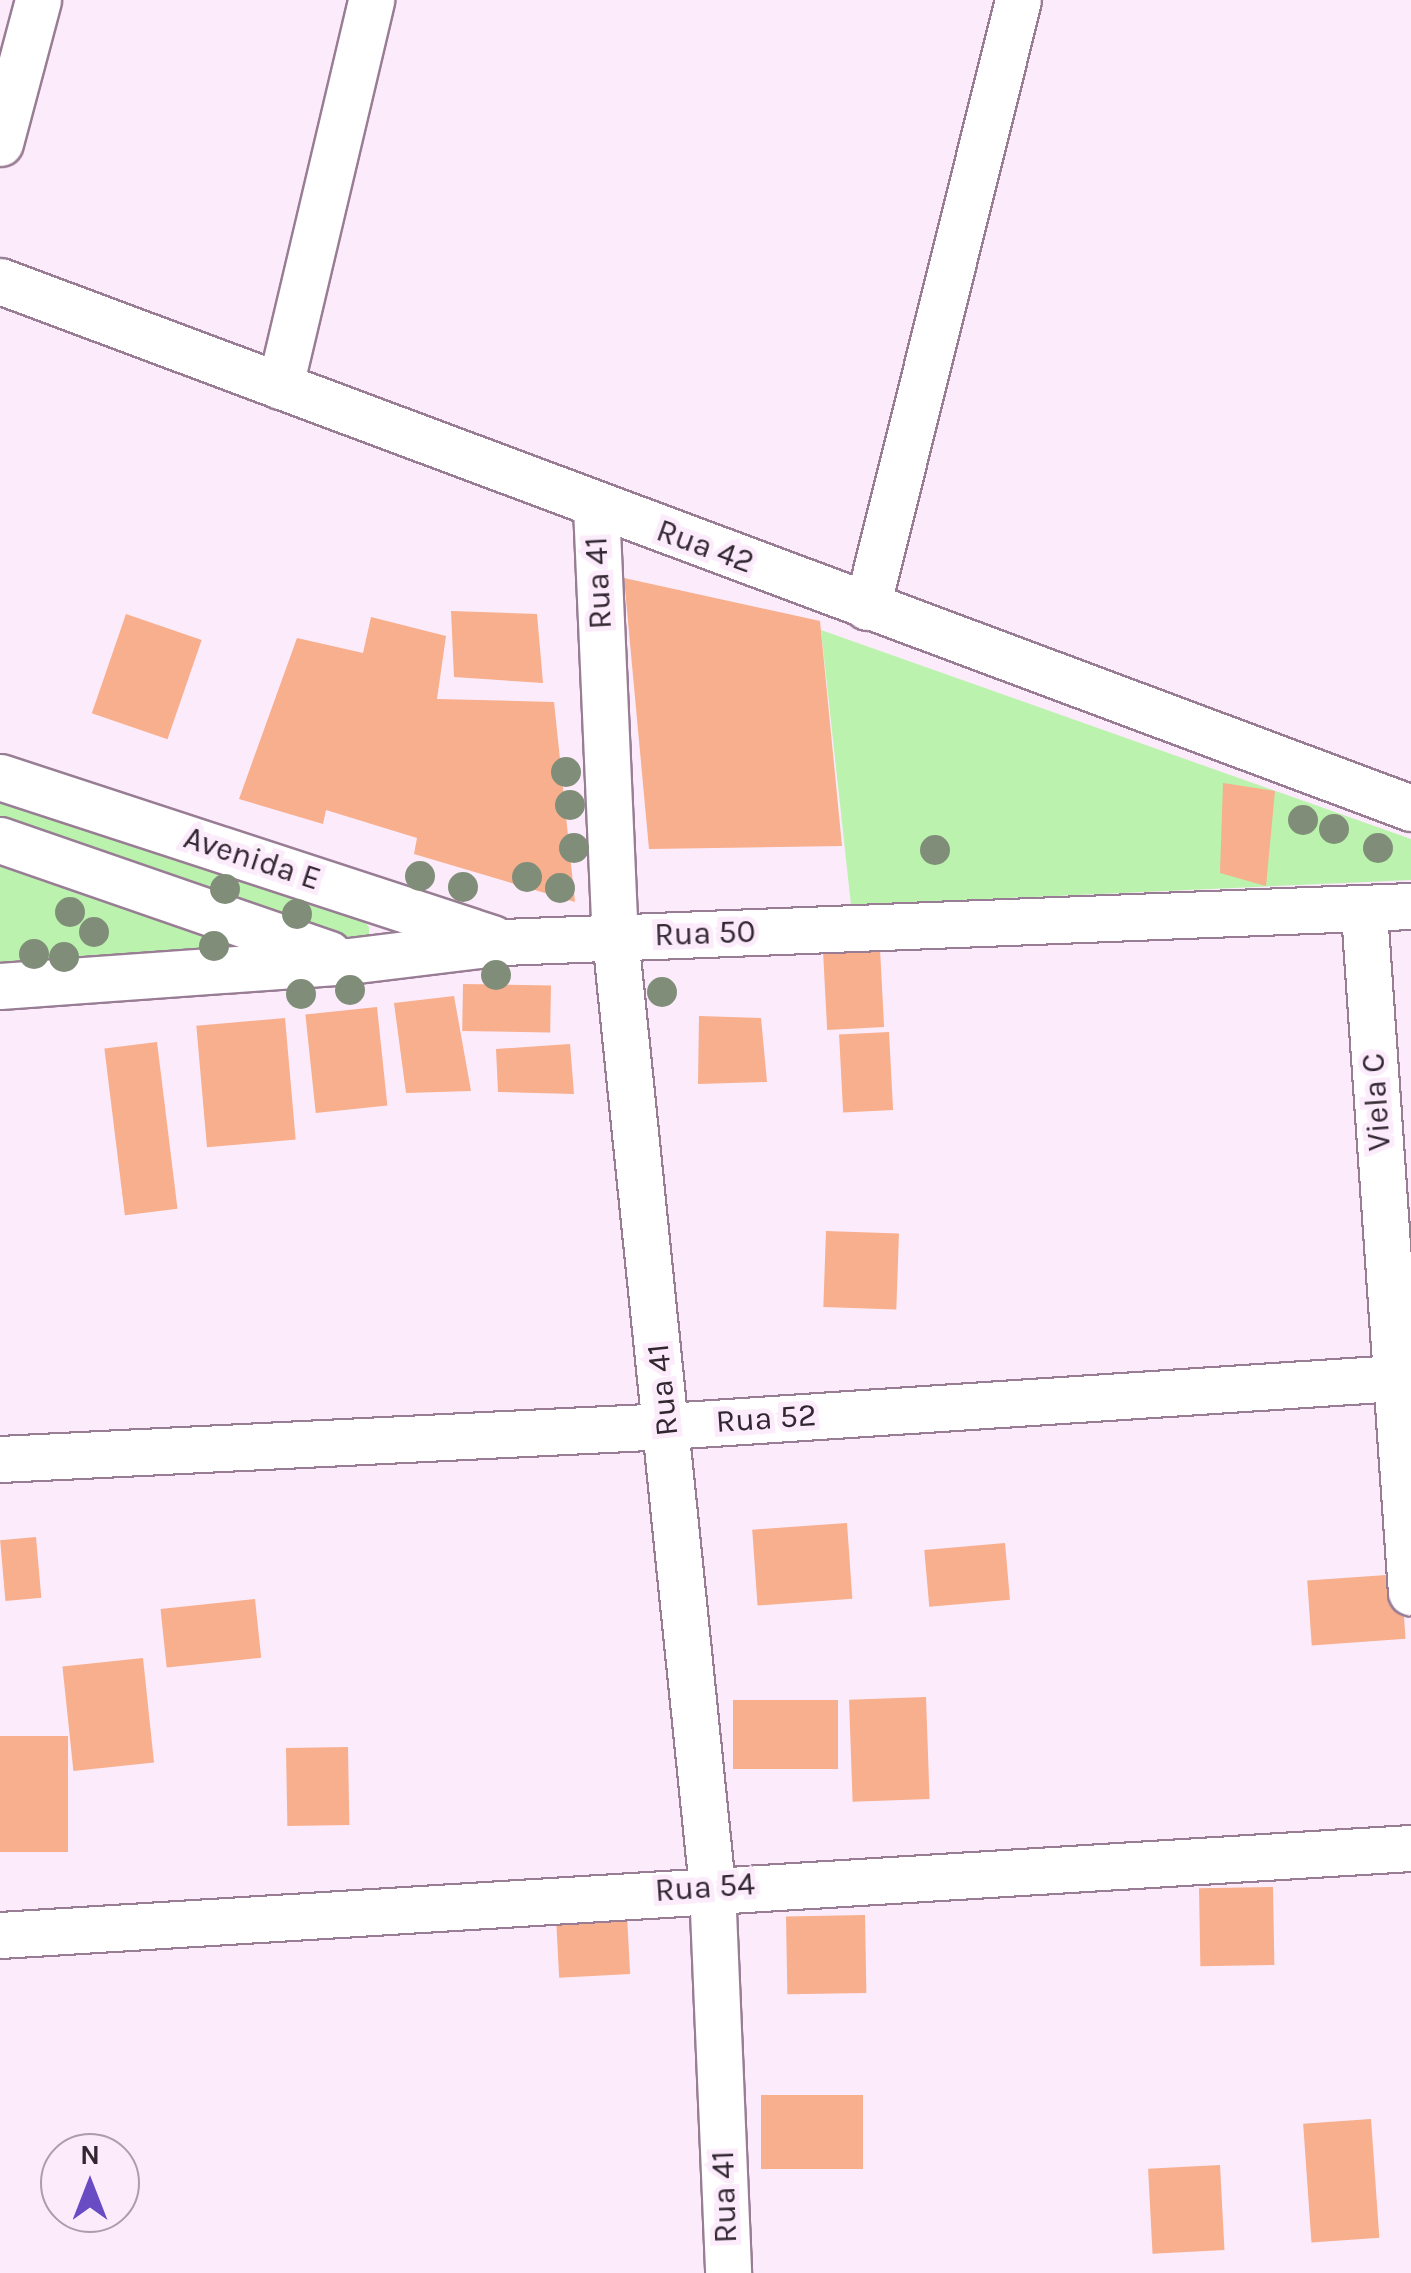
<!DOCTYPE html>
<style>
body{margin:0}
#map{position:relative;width:1411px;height:2273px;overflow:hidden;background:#fcebfb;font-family:Karla,sans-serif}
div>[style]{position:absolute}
.green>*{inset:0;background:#bbf2ae}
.building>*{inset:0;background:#f7af8d;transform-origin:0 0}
.roads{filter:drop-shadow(2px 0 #987d95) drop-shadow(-2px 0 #987d95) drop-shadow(0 2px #987d95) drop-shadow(0 -2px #987d95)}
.minor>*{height:45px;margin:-22.5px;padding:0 22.5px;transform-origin:22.5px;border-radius:22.5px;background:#fff}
.trees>*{width:30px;height:30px;margin:-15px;border-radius:50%;background:#808e79}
span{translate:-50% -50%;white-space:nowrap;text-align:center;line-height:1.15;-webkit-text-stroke:10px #fcebfb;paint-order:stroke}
.street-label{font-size:32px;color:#322731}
.north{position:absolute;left:40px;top:2133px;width:100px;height:100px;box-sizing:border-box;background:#fcebfb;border:2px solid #ab9daa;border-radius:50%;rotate:0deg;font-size:28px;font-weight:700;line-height:40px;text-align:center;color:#322731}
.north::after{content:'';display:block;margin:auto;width:35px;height:45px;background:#694bc4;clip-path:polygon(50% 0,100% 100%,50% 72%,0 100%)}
</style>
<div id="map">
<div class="green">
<div style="clip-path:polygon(821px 630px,1411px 839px,1411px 880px,851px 905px)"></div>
<div style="clip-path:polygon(0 801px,360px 917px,369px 927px,369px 942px,365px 947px,0 827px)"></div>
<div style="clip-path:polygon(0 857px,274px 957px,0 981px)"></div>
</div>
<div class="building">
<div style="clip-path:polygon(624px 578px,820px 621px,842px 846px,649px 849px)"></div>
<div style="clip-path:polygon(451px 611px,537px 614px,543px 683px,454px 677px)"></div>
<div style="left:126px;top:614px;width:80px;height:105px;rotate:19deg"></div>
<div style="clip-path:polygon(371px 617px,446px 636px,437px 699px,554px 702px,575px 902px,414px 854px,417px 838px,326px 810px,323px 824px,239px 799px,297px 638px,363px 653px)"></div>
<div style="clip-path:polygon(1223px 783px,1275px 791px,1266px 886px,1220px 873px)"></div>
<div style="left:880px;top:949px;width:78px;height:57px;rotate:87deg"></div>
<div style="left:463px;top:984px;width:88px;height:47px;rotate:1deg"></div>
<div style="clip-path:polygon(454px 996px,471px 1091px,406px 1093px,394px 1003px)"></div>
<div style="left:377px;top:1007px;width:99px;height:72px;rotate:84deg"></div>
<div style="clip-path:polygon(699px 1016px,761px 1018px,767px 1082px,698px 1084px)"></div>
<div style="left:285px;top:1018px;width:122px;height:89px;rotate:85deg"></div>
<div style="left:889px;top:1032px;width:78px;height:50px;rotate:87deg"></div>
<div style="left:157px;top:1042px;width:168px;height:53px;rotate:83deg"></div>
<div style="clip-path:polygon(570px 1044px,574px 1094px,498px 1092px,496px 1049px)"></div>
<div style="left:826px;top:1231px;width:73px;height:76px;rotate:2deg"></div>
<div style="left:847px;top:1523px;width:76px;height:95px;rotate:86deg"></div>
<div style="left:36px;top:1537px;width:61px;height:36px;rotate:85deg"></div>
<div style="left:1005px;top:1543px;width:57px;height:81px;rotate:85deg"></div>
<div style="left:1401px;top:1574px;width:65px;height:94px;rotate:86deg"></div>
<div style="left:255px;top:1599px;width:59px;height:95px;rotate:84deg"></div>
<div style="left:143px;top:1658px;width:105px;height:81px;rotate:84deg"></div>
<div style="left:926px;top:1697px;width:102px;height:77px;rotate:88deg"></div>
<div style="left:733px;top:1700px;width:105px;height:69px"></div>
<div style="left:0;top:1736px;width:68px;height:116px"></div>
<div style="left:348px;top:1747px;width:78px;height:62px;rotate:89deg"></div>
<div style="left:1273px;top:1887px;width:78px;height:74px;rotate:89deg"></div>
<div style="left:627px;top:1915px;width:59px;height:71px;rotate:87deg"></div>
<div style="left:865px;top:1915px;width:78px;height:79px;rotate:89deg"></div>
<div style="left:863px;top:2095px;width:74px;height:102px;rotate:90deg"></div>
<div style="left:1371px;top:2119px;width:119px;height:68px;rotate:86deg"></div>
<div style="left:1220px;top:2165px;width:85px;height:72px;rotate:87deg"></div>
</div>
<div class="roads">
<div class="minor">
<div style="left:0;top:143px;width:148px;rotate:-75.1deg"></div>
<div style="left:0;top:281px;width:1506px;rotate:20.48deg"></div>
<div style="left:280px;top:386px;width:397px;rotate:-76.7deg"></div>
<div style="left:596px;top:507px;width:430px;rotate:87.5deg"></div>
<div style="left:615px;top:937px;width:955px;rotate:84.17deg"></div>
<div style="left:712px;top:1887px;width:386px;rotate:87.6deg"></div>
<div style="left:867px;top:607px;width:625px;rotate:-76.03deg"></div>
<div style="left:0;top:777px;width:518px;rotate:18.12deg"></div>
<div style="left:0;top:840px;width:348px;rotate:19.1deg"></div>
<div style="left:1364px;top:912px;width:682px;rotate:86.05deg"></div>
<div style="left:0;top:986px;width:350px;rotate:-4.1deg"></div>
<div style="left:349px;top:961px;width:155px;rotate:-7deg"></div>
<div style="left:503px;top:942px;width:909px;rotate:-2.27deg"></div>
<div style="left:0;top:1459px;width:668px;rotate:-2.83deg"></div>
<div style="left:667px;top:1426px;width:746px;rotate:-3.77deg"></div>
<div style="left:0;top:1935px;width:1414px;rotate:-3.53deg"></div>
</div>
</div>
<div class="trees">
<div style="left:566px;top:772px"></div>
<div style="left:570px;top:805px"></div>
<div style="left:1303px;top:820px"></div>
<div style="left:1334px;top:829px"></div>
<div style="left:574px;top:848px"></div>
<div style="left:1378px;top:848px"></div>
<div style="left:935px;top:850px"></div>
<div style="left:420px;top:876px"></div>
<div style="left:527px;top:877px"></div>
<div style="left:463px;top:887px"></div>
<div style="left:560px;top:888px"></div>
<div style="left:225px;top:889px"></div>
<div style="left:70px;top:912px"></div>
<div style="left:297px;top:914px"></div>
<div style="left:94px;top:932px"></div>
<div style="left:214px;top:946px"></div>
<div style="left:34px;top:954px"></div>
<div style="left:64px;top:957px"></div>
<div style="left:496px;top:975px"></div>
<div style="left:350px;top:990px"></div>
<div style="left:662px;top:992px"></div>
<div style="left:301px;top:994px"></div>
</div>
<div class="street-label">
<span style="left:705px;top:547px;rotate:20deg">Rua 42</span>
<span style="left:599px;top:583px;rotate:-93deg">Rua 41</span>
<span style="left:252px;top:859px;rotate:18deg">Avenida E</span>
<span style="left:705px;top:934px;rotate:-2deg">Rua 50</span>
<span style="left:1377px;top:1102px;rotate:-94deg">Viela C</span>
<span style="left:663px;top:1390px;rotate:-96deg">Rua 41</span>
<span style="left:766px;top:1419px;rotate:-4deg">Rua 52</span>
<span style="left:705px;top:1888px;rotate:-4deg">Rua 54</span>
<span style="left:725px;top:2197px;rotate:-92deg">Rua 41</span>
</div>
<div class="north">N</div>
</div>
